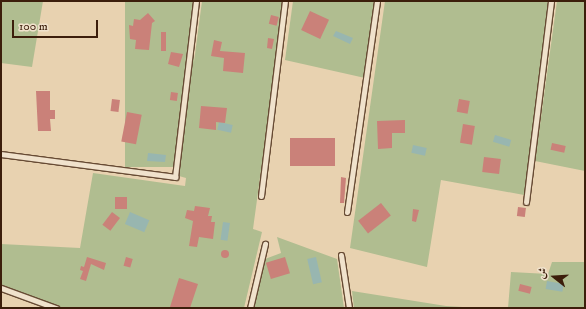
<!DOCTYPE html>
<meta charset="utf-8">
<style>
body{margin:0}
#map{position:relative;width:586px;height:309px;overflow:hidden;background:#e8d2b0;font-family:"IM FELL DW Pica",Amiri,serif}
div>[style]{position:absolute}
.green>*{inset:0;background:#b0bd90;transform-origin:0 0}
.water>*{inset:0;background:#98b6b0;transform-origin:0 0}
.building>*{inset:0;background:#ca8179;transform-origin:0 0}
.round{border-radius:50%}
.roads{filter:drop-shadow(1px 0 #674b34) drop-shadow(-1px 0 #674b34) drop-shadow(0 1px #674b34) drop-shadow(0 -1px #674b34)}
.minor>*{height:5px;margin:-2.5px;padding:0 2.5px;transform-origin:2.5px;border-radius:2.5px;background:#f0e2cc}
span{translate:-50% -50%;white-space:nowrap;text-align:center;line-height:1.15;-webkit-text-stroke:3px #f0e2cc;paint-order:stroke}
.frame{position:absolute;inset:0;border:2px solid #3c1e0b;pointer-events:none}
.north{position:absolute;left:534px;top:257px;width:40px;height:40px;-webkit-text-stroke:3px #f0e2cc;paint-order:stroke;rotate:287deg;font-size:11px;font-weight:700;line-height:16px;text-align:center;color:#3c1e0b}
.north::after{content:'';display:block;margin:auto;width:14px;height:18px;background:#3c1e0b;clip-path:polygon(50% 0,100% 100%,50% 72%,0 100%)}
.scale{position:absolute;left:12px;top:20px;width:86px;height:18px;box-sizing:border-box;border:2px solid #3c1e0b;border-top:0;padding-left:5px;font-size:12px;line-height:14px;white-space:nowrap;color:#3c1e0b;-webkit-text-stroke:3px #f0e2cc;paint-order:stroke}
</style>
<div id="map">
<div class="green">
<div style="clip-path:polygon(1px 1px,43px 1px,32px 67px,1px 63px)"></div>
<div style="left:125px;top:1px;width:69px;height:166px"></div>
<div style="clip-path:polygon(202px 1px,284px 1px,253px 229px,262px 232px,244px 308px,63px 308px,1px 286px,1px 244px,80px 248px,93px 173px,185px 186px,186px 178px,179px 176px)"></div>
<div style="clip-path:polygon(293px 1px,376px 1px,365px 78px,285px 60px)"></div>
<div style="clip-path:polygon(385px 1px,549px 1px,524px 195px,441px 180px,427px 267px,350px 248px)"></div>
<div style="clip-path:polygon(557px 1px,585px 1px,585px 171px,535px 161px)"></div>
<div style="clip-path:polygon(277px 237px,337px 259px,344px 308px,252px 308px,265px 259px,281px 253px)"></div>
<div style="clip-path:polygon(552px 262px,585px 262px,585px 308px,508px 308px,511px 272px,548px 274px)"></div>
<div style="clip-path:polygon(352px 291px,446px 306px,479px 308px,354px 308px)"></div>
</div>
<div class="water">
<div style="clip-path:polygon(336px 31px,353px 38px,350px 44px,333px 36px)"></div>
<div style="left:219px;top:122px;width:14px;height:8px;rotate:12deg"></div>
<div style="left:495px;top:135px;width:17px;height:7px;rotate:17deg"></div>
<div style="left:413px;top:145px;width:14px;height:8px;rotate:12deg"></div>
<div style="clip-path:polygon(148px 153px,166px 155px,165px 162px,147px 161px)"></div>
<div style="left:130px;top:212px;width:21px;height:13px;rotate:23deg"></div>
<div style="left:223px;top:222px;width:7px;height:18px;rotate:8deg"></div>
<div style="left:316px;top:257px;width:26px;height:9px;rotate:77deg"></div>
<div style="left:547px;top:281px;width:17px;height:8px;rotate:10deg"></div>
</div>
<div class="building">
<div style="left:310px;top:11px;width:21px;height:21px;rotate:25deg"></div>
<div style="clip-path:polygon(148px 13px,155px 21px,152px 23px,149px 50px,135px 49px,136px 40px,130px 39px,129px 25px,133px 26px,134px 19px,140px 20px)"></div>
<div style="left:271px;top:15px;width:8px;height:9px;rotate:14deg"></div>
<div style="left:161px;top:32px;width:5px;height:19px"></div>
<div style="clip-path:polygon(268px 38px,274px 39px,272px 49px,267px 48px)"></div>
<div style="clip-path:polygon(214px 40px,222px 42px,220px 51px,245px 53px,243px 73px,223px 71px,224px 58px,211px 56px)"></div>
<div style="clip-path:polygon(171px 52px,183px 54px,179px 67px,168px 64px)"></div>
<div style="clip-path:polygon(36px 91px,50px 91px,50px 110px,55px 110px,55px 119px,50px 119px,51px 131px,38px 131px)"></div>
<div style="left:171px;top:92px;width:7px;height:8px;rotate:8deg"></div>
<div style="left:112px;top:99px;width:8px;height:12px;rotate:7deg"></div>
<div style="left:459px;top:99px;width:11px;height:13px;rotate:10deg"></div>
<div style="clip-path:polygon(201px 106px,227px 108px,225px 123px,216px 122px,216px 130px,199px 128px)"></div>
<div style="left:127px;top:112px;width:15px;height:30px;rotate:11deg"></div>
<div style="clip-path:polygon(405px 120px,405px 133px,392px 133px,392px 148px,378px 149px,377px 121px)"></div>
<div style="left:463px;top:124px;width:12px;height:19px;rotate:9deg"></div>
<div style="left:290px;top:138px;width:45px;height:28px"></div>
<div style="left:552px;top:143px;width:14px;height:7px;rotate:12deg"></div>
<div style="left:484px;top:157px;width:17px;height:15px;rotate:7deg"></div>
<div style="clip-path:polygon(341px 177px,346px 178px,344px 203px,340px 203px)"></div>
<div style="left:115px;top:197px;width:12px;height:12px"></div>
<div style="left:381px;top:203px;width:16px;height:29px;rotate:52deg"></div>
<div style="clip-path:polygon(195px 206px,210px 208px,208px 216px,212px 216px,211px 222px,215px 222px,213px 239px,199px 237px,197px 247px,189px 246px,193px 221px,185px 218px,187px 210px,194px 211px)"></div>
<div style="left:518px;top:207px;width:8px;height:9px;rotate:7deg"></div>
<div style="clip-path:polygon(413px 209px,419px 210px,416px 222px,412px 221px)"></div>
<div style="left:112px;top:212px;width:10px;height:16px;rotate:37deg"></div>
<div class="round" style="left:221px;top:250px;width:8px;height:8px"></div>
<div style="clip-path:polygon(87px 257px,106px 263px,104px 270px,91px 264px,86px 281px,80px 279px,83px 271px,80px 270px,81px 266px,84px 267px)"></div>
<div style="left:126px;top:257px;width:7px;height:9px;rotate:16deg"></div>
<div style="left:285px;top:257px;width:17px;height:20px;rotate:73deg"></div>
<div style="clip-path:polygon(179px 278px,198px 284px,190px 308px,170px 307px)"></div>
<div style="left:520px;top:284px;width:12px;height:7px;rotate:14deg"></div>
</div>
<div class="roads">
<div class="minor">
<div style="left:1px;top:154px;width:176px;rotate:7.5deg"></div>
<div style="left:175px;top:177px;width:177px;rotate:-83.2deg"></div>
<div style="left:261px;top:196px;width:196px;rotate:-83deg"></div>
<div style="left:526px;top:202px;width:203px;rotate:-82.9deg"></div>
<div style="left:347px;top:212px;width:213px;rotate:-81.9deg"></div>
<div style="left:341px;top:255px;width:54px;rotate:81.4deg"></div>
<div style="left:1px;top:288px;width:59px;rotate:20deg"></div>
<div style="left:250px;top:308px;width:66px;rotate:-76.8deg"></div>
</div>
</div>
<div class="frame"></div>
<div class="north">ش</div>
<div class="scale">100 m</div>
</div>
